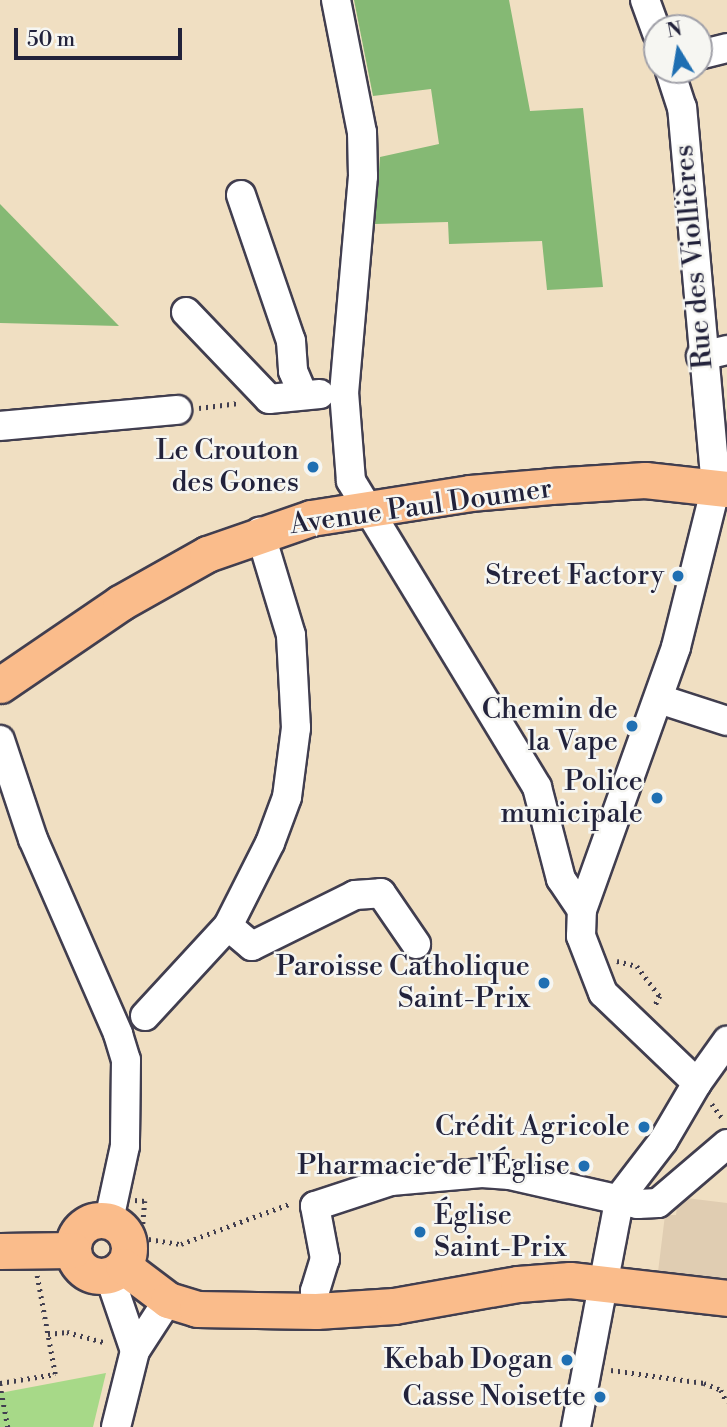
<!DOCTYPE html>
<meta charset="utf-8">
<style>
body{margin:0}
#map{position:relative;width:727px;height:1427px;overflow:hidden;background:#f0dfc2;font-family:"Libre Bodoni",serif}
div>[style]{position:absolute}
.built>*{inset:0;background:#e0cdb2}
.green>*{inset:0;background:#a7d988}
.forest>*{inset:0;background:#85b974}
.path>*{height:4.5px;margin-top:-2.25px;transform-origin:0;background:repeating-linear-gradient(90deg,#413e4f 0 2px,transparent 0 7px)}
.roads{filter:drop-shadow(2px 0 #413e4f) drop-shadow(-2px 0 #413e4f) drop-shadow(0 2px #413e4f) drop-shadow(0 -2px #413e4f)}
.minor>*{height:28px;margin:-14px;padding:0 14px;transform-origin:14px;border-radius:14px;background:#fff}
.major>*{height:35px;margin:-17.5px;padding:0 17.5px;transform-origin:17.5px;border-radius:17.5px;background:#fabc8b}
.major>.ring{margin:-17.5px;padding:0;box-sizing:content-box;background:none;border:35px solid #fabc8b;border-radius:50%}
.dots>*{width:19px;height:19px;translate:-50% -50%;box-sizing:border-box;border:4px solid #f6f6f2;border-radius:50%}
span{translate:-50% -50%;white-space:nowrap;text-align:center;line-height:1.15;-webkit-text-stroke:5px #f6f6f2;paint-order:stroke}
.street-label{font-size:28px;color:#22223b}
.poi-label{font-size:28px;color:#22223b}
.right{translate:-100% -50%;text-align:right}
.left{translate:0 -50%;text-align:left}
.north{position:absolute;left:643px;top:14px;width:70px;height:70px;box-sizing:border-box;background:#f6f6f2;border:2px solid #a1a1a9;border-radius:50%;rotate:349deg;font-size:19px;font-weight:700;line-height:28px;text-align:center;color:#22223b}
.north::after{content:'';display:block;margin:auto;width:24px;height:32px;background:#1f6fb2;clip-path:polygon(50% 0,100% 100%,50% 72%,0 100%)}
.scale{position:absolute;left:14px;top:28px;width:168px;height:32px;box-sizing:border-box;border:4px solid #22223b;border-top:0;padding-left:9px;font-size:21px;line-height:24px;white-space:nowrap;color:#22223b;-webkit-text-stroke:5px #f6f6f2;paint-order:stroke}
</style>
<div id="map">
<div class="built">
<div style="clip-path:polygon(678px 1197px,727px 1203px,727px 1288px,657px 1280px,665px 1215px,676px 1215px)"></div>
</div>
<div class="green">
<div style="clip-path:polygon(106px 1373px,93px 1427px,0 1427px,0 1393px)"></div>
</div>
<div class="forest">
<div style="clip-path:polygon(354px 0,509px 0,530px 111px,583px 108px,603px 287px,547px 290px,542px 241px,449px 244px,448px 222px,375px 224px,380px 157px,439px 144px,431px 89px,373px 96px)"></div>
<div style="clip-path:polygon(0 204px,119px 326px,0 323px)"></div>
</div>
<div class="path">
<div style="left:199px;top:408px;width:40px;rotate:-7.1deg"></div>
<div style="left:617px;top:961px;width:21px;rotate:14deg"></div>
<div style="left:637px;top:966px;width:38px;rotate:53deg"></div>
<div style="left:660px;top:996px;width:11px;rotate:117deg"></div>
<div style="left:712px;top:1104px;width:17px;rotate:54deg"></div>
<div style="left:135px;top:1200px;width:10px;rotate:6deg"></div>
<div style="left:145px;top:1201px;width:37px;rotate:95deg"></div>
<div style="left:142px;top:1238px;width:39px;rotate:9deg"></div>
<div style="left:181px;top:1244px;width:118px;rotate:-20.3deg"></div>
<div style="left:48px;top:1334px;width:19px;rotate:-6deg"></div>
<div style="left:67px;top:1332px;width:41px;rotate:15.4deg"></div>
<div style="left:611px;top:1370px;width:94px;rotate:8deg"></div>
<div style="left:704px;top:1383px;width:18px;rotate:22deg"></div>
<div style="left:721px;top:1390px;width:14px;rotate:65deg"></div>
<div style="left:0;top:1383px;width:56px;rotate:-9.3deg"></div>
<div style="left:55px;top:1374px;width:100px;rotate:-100.4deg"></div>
<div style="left:0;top:1384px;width:44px;rotate:79.5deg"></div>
</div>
<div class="roads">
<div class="minor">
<div style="left:336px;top:0;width:135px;rotate:78.9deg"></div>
<div style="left:362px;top:132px;width:44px;rotate:88.7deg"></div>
<div style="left:363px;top:176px;width:217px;rotate:95deg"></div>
<div style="left:344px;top:392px;width:89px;rotate:85.5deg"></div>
<div style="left:351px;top:481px;width:358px;rotate:58.7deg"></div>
<div style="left:537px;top:787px;width:95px;rotate:75.4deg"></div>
<div style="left:561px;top:879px;width:37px;rotate:56deg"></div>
<div style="left:645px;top:0;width:35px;rotate:70deg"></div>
<div style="left:699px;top:55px;width:29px;rotate:-14deg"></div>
<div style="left:241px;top:195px;width:154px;rotate:71.1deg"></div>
<div style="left:291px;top:341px;width:30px;rotate:86deg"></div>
<div style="left:293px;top:371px;width:26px;rotate:67deg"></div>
<div style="left:186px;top:312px;width:120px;rotate:46.3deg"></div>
<div style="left:269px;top:399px;width:51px;rotate:-5.6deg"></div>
<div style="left:701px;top:356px;width:27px;rotate:-13deg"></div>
<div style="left:0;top:426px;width:178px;rotate:-5.2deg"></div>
<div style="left:659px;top:699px;width:71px;rotate:17.9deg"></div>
<div style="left:0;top:740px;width:104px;rotate:71.6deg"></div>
<div style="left:33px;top:839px;width:213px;rotate:66.4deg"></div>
<div style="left:118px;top:1034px;width:27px;rotate:73deg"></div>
<div style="left:126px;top:1060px;width:86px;rotate:90.7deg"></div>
<div style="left:125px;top:1146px;width:76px;rotate:102.2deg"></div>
<div style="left:228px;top:926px;width:31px;rotate:40deg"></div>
<div style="left:252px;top:946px;width:115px;rotate:-26.3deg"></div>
<div style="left:355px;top:895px;width:26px;rotate:-4deg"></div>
<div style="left:381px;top:893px;width:62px;rotate:55.5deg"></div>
<div style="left:145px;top:1016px;width:122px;rotate:-47.3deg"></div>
<div style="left:228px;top:926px;width:93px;rotate:-63.2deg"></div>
<div style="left:270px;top:843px;width:49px;rotate:-69.7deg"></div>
<div style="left:287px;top:797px;width:70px;rotate:-82.6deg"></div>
<div style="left:296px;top:728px;width:93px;rotate:-93.1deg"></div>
<div style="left:291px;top:635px;width:108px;rotate:-106.8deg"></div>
<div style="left:697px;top:1083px;width:52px;rotate:-54.5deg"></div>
<div style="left:109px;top:1275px;width:80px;rotate:71.1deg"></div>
<div style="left:316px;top:1311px;width:20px;rotate:-93deg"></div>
<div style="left:315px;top:1291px;width:34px;rotate:-73deg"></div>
<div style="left:325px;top:1259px;width:54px;rotate:-100.7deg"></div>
<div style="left:315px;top:1206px;width:80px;rotate:-18.2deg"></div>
<div style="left:391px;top:1181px;width:91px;rotate:-5deg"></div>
<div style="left:482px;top:1173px;width:28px;rotate:4deg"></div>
<div style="left:510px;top:1175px;width:131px;rotate:12.8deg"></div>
<div style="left:638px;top:1204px;width:20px;rotate:-3deg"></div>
<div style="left:658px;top:1203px;width:91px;rotate:-40.5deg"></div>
<div style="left:116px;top:1427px;width:78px;rotate:-76deg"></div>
<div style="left:135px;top:1351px;width:61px;rotate:-57.1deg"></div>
<div style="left:576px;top:1427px;width:234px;rotate:-79.2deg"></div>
<div style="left:620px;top:1197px;width:71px;rotate:-52.5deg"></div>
<div style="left:663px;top:1141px;width:67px;rotate:-59.6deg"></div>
<div style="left:697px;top:1083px;width:130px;rotate:-136.2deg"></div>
<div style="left:603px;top:993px;width:61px;rotate:-111.1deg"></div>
<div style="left:581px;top:936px;width:26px;rotate:-88deg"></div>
<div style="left:582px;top:910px;width:279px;rotate:-70.3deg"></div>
<div style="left:676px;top:647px;width:165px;rotate:-76deg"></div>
<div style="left:716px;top:487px;width:381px;rotate:-95.1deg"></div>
<div style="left:682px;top:108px;width:40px;rotate:-108deg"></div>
</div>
<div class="major">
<div style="left:0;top:685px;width:145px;rotate:-34.3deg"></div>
<div style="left:120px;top:603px;width:100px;rotate:-29.4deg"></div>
<div style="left:207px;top:554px;width:110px;rotate:-19.1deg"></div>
<div style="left:311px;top:518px;width:161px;rotate:-8.9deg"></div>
<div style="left:470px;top:493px;width:81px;rotate:-4.9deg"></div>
<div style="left:551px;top:486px;width:94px;rotate:-3.7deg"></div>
<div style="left:645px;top:480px;width:82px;rotate:6.3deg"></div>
<div class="ring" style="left:73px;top:1220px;width:21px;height:21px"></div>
<div style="left:0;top:1251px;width:73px;rotate:-0.8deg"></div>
<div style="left:123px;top:1266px;width:56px;rotate:37.1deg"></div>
<div style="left:168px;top:1300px;width:30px;rotate:17deg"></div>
<div style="left:197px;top:1309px;width:119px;rotate:1deg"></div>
<div style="left:316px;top:1311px;width:78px;rotate:-3.7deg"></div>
<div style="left:394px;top:1306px;width:126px;rotate:-10.1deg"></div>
<div style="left:518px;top:1284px;width:52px;rotate:-4.4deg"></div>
<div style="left:570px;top:1280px;width:158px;rotate:6.5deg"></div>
</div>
</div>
<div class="dots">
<div style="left:313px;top:467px;background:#1f6fb2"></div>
<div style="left:678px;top:576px;background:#1f6fb2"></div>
<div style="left:632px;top:726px;background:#1f6fb2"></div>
<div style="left:657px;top:798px;background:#1f6fb2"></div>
<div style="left:544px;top:983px;background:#1f6fb2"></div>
<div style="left:644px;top:1127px;background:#1f6fb2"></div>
<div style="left:584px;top:1166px;background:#1f6fb2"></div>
<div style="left:420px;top:1232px;background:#1f6fb2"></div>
<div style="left:567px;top:1360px;background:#1f6fb2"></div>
<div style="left:600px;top:1397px;background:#1f6fb2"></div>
</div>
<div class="street-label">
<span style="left:694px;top:257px;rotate:-95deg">Rue des Viollières</span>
<span style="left:421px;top:507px;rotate:-8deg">Avenue Paul Doumer</span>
</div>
<div class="poi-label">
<span class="right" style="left:299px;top:467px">Le Crouton<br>des Gones</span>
<span class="right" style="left:664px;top:576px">Street Factory</span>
<span class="right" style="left:618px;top:726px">Chemin de<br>la Vape</span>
<span class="right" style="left:643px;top:798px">Police<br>municipale</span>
<span class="right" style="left:530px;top:983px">Paroisse Catholique<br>Saint-Prix</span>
<span class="right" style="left:630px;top:1127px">Crédit Agricole</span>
<span class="right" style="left:570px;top:1166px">Pharmacie de l'Église</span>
<span class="left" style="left:434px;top:1232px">Église<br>Saint-Prix</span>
<span class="right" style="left:553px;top:1360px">Kebab Dogan</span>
<span class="right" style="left:586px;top:1397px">Casse Noisette</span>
</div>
<div class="north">N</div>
<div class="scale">50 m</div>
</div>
